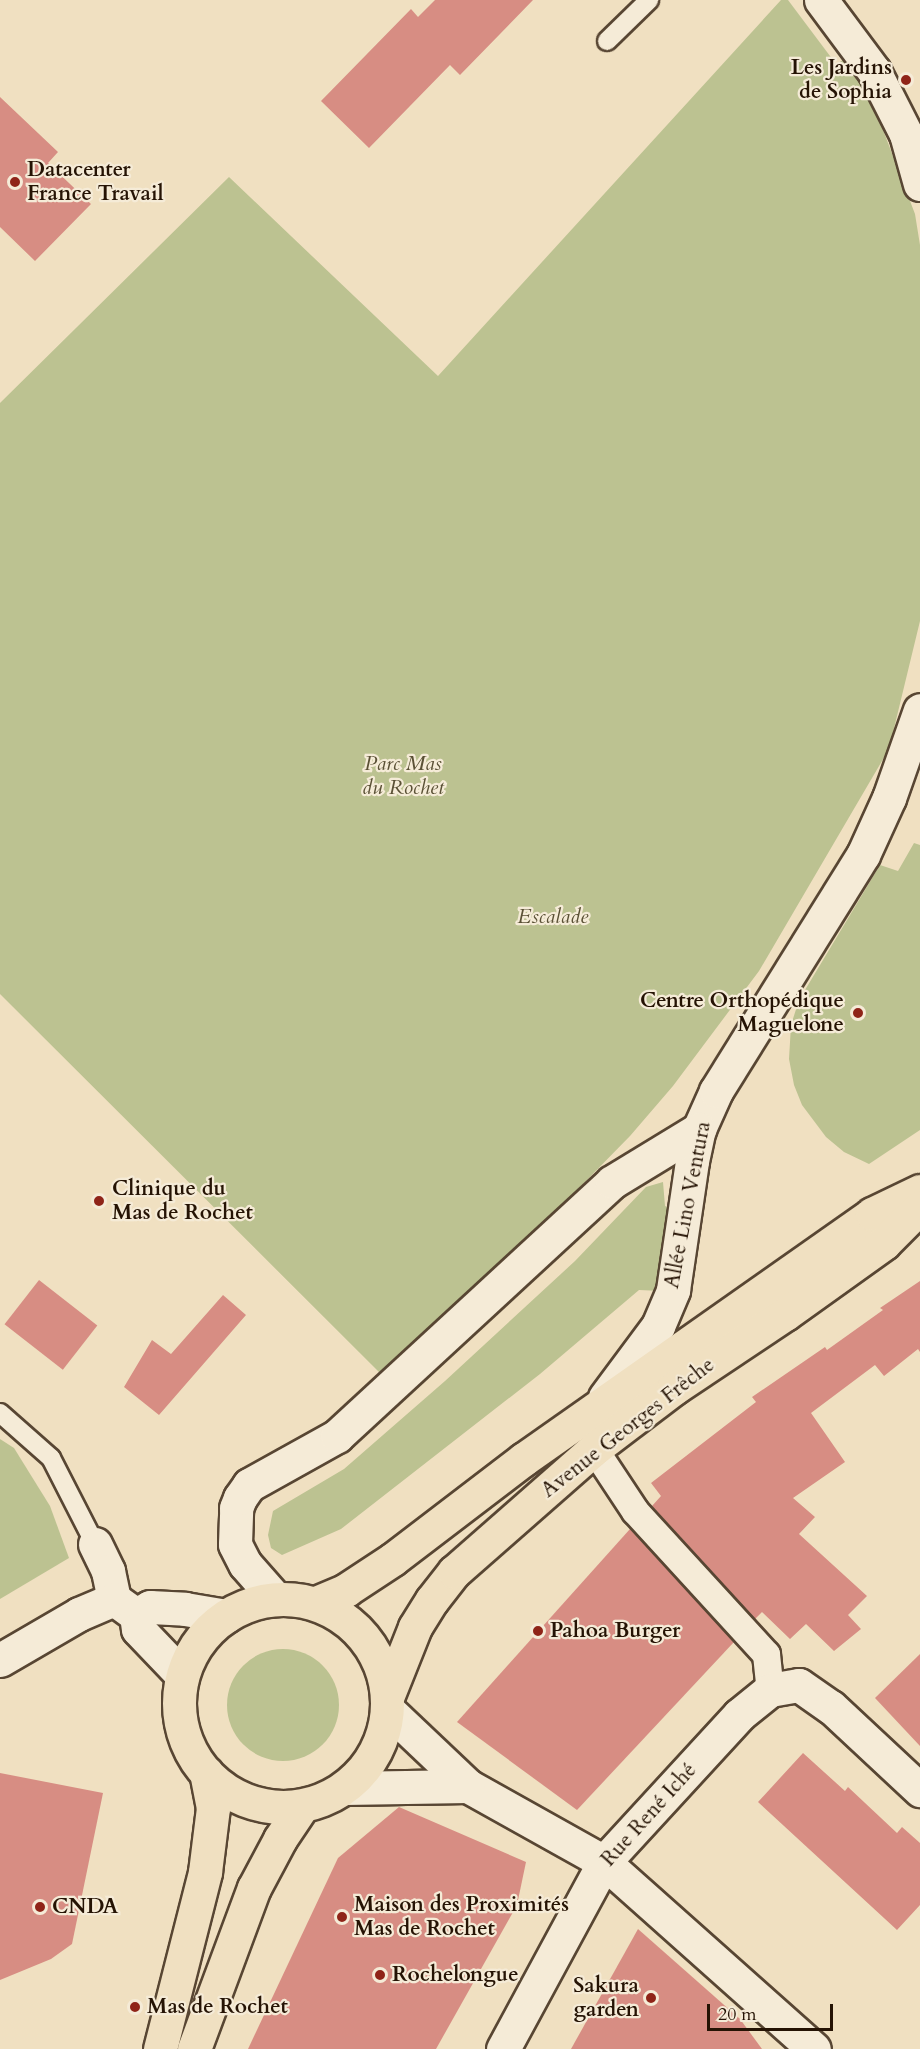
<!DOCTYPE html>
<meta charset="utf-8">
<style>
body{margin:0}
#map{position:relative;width:920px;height:2049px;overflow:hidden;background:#f0e0c1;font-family:Cardo,serif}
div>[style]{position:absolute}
.green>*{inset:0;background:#bcc291}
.round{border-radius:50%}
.building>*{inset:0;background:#d78d83;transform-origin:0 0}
.roads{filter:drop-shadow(2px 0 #584633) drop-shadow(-2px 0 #584633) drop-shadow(0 2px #584633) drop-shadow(0 -2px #584633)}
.service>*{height:18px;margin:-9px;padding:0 9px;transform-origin:9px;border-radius:9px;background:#f5ebd7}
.pedestrian>*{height:27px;margin:-13.5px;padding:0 13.5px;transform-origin:13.5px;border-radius:13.5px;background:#f5ebd7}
.minor>*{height:33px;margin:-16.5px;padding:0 16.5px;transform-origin:16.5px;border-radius:16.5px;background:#f5ebd7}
.primary>*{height:33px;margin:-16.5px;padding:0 16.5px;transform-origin:16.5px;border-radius:16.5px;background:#f0e0c1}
.primary>.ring{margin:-16.5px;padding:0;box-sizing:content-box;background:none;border:33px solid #f0e0c1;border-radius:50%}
.dots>*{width:16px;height:16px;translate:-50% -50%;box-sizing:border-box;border:3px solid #f5ebd7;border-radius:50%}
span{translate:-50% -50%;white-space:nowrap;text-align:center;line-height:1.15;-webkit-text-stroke:4.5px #f5ebd7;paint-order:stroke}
.poi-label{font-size:21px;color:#251304;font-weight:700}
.right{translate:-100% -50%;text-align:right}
.left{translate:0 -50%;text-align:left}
.park-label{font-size:21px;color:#5a5035;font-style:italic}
.street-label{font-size:21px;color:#251304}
.scale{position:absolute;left:707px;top:2004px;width:126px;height:27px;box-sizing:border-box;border:3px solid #251304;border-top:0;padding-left:8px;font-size:18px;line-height:21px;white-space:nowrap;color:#251304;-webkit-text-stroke:4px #f5ebd7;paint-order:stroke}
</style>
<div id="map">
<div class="green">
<div style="clip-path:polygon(781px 0,788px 0,836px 64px,850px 56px,877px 114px,915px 214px,920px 245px,920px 621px,889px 749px,759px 971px,673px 1086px,630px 1136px,479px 1290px,383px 1376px,0 994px,0 403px,229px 177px,438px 376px)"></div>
<div style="clip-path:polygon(914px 843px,920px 845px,920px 1130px,869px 1164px,844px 1152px,826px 1137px,802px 1105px,794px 1085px,789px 1059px,791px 1025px,799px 1000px,880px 865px,898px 871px)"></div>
<div style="clip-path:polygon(663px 1182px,665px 1206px,674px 1210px,662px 1291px,639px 1290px,540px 1374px,341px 1529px,282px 1555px,271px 1548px,268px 1535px,273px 1511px,344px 1469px,445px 1381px,575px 1261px,646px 1187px)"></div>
<div style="clip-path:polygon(0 1439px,14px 1448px,50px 1506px,69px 1558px,0 1599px)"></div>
<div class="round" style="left:227px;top:1649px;width:112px;height:112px"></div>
</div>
<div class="building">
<div style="clip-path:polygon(435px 0,533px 0,460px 75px,450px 65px,369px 148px,321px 101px,411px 9px,418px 17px)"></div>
<div style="clip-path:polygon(0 97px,58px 152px,48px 163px,91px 204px,35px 261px,0 227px)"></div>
<div style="left:39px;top:1280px;width:74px;height:56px;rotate:38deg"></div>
<div style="clip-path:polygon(920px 1281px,920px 1352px,918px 1349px,884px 1376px,875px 1365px,811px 1413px,845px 1462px,793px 1498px,815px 1517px,799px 1534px,867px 1596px,848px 1615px,861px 1629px,834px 1651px,806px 1624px,790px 1639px,762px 1612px,755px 1619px,652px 1506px,661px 1496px,651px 1483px,756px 1402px,752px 1397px,825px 1347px,827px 1350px,883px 1310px,880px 1308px)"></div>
<div style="clip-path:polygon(223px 1295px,246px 1315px,159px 1415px,124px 1387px,152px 1340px,171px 1354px)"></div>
<div style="clip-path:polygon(630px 1529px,734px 1642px,577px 1810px,457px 1722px)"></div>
<div style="clip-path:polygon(920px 1654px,920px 1746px,875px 1698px)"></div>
<div style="clip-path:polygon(803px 1753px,845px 1791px,848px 1787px,897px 1833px,902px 1827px,920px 1843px,920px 1905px,897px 1930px,758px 1802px)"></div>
<div style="clip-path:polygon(0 1773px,103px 1793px,72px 1944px,51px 1959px,0 1980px)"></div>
<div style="clip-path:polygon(399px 1807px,526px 1862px,517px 1905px,436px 2049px,248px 2049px,338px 1858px)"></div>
<div style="clip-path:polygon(638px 1929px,740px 2019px,762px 2049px,571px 2049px)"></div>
</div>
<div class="roads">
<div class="service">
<div style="left:607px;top:41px;width:59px;rotate:-44.3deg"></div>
<div style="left:0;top:1413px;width:68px;rotate:41.4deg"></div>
<div style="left:51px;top:1458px;width:97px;rotate:62.9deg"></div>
</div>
<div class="pedestrian">
<div style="left:594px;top:1449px;width:74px;rotate:56.5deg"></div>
<div style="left:635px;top:1511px;width:194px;rotate:47.5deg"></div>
<div style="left:766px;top:1654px;width:36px;rotate:84deg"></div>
</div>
<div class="minor">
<div style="left:821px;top:0;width:89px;rotate:53.3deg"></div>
<div style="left:874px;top:71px;width:71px;rotate:63.1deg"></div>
<div style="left:906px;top:134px;width:52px;rotate:74.4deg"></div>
<div style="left:605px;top:1397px;width:89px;rotate:-53.3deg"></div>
<div style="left:658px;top:1326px;width:39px;rotate:-67deg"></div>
<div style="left:673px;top:1290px;width:130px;rotate:-81.6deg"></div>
<div style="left:692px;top:1161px;width:33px;rotate:-78deg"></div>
<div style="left:699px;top:1129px;width:42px;rotate:-65.9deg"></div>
<div style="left:716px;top:1091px;width:278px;rotate:-58.1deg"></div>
<div style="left:863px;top:855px;width:63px;rotate:-65.5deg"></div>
<div style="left:889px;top:798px;width:93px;rotate:-70.6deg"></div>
<div style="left:95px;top:1544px;width:30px;rotate:64deg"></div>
<div style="left:108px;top:1571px;width:29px;rotate:78deg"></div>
<div style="left:114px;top:1599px;width:22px;rotate:36deg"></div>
<div style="left:275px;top:1598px;width:45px;rotate:-131.4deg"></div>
<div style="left:245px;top:1564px;width:22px;rotate:-117deg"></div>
<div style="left:235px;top:1544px;width:36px;rotate:-88deg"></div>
<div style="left:236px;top:1508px;width:11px;rotate:-68deg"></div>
<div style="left:240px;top:1498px;width:16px;rotate:-55deg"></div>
<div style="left:249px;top:1485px;width:101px;rotate:-29.1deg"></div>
<div style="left:337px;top:1436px;width:374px;rotate:-42.7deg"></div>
<div style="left:612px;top:1182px;width:102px;rotate:-31.3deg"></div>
<div style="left:136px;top:1615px;width:16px;rotate:-30deg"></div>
<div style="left:150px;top:1607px;width:35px;rotate:3deg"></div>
<div style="left:185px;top:1609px;width:42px;rotate:9.7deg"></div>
<div style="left:136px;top:1615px;width:14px;rotate:82deg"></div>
<div style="left:138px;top:1629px;width:64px;rotate:46.3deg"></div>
<div style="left:0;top:1660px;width:91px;rotate:-30.2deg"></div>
<div style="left:79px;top:1614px;width:38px;rotate:-23deg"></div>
<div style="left:388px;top:1710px;width:110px;rotate:43.5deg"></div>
<div style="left:468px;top:1786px;width:156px;rotate:29.2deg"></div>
<div style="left:604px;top:1862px;width:281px;rotate:41.7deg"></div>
<div style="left:344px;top:1788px;width:124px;rotate:-0.9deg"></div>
<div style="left:503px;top:2049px;width:213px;rotate:-61.6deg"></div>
<div style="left:604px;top:1862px;width:200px;rotate:-47.4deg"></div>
<div style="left:739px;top:1715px;width:40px;rotate:-39deg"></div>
<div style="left:770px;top:1690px;width:29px;rotate:-10deg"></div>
<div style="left:799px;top:1685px;width:39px;rotate:35deg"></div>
<div style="left:831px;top:1707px;width:122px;rotate:43deg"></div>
</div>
<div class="primary">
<div class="ring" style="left:179px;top:1599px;width:175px;height:175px"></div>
<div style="left:316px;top:1603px;width:33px;rotate:-23deg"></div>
<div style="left:346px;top:1590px;width:56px;rotate:-33.4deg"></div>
<div style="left:393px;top:1559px;width:165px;rotate:-37.4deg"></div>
<div style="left:524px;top:1459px;width:426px;rotate:-35.1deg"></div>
<div style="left:872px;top:1214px;width:53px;rotate:-25.6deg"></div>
<div style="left:388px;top:1695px;width:73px;rotate:-68.3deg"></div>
<div style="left:415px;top:1627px;width:32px;rotate:-58deg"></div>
<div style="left:432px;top:1600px;width:36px;rotate:-52deg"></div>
<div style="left:454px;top:1572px;width:186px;rotate:-41.3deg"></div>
<div style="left:594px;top:1449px;width:101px;rotate:-37.3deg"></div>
<div style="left:674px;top:1388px;width:133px;rotate:-33.7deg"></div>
<div style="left:785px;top:1314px;width:122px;rotate:-35.6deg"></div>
<div style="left:884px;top:1243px;width:51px;rotate:-45deg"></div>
<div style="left:160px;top:2049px;width:183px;rotate:-75.7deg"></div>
<div style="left:205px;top:1872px;width:64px;rotate:-82.9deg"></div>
<div style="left:213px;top:1808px;width:36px;rotate:-101deg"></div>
<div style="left:194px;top:2049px;width:172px;rotate:-69.6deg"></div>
<div style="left:254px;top:1888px;width:55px;rotate:-62deg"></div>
<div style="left:280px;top:1839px;width:40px;rotate:-56deg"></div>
</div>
</div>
<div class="dots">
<div style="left:906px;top:80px;background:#8f2418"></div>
<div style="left:15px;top:182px;background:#8f2418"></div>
<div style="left:858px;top:1013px;background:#8f2418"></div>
<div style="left:99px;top:1201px;background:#8f2418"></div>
<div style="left:538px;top:1631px;background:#8f2418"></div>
<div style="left:40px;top:1907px;background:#8f2418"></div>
<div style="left:342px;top:1917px;background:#8f2418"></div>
<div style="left:380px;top:1975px;background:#8f2418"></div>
<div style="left:651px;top:1998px;background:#8f2418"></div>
<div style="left:135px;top:2007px;background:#8f2418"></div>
</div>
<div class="poi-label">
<span class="right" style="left:892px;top:80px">Les Jardins<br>de Sophia</span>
<span class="left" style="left:27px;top:182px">Datacenter<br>France Travail</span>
<span class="right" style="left:844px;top:1013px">Centre Orthopédique<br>Maguelone</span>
<span class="left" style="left:112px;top:1201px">Clinique du<br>Mas de Rochet</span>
<span class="left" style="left:550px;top:1631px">Pahoa Burger</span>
<span class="left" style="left:354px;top:1917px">Maison des Proximités<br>Mas de Rochet</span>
<span class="left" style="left:52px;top:1907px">CNDA</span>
<span class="left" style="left:392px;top:1975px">Rochelongue</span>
<span class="right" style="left:639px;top:1998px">Sakura<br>garden</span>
<span class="left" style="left:147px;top:2007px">Mas de Rochet</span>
</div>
<div class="park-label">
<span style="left:403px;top:776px">Parc Mas<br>du Rochet</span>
<span style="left:553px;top:917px">Escalade</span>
</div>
<div class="street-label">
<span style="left:688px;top:1205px;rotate:-79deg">Allée Lino Ventura</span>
<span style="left:628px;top:1428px;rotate:-38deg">Avenue Georges Frêche</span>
<span style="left:649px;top:1815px;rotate:-48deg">Rue René Iché</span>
</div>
<div class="scale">20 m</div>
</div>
